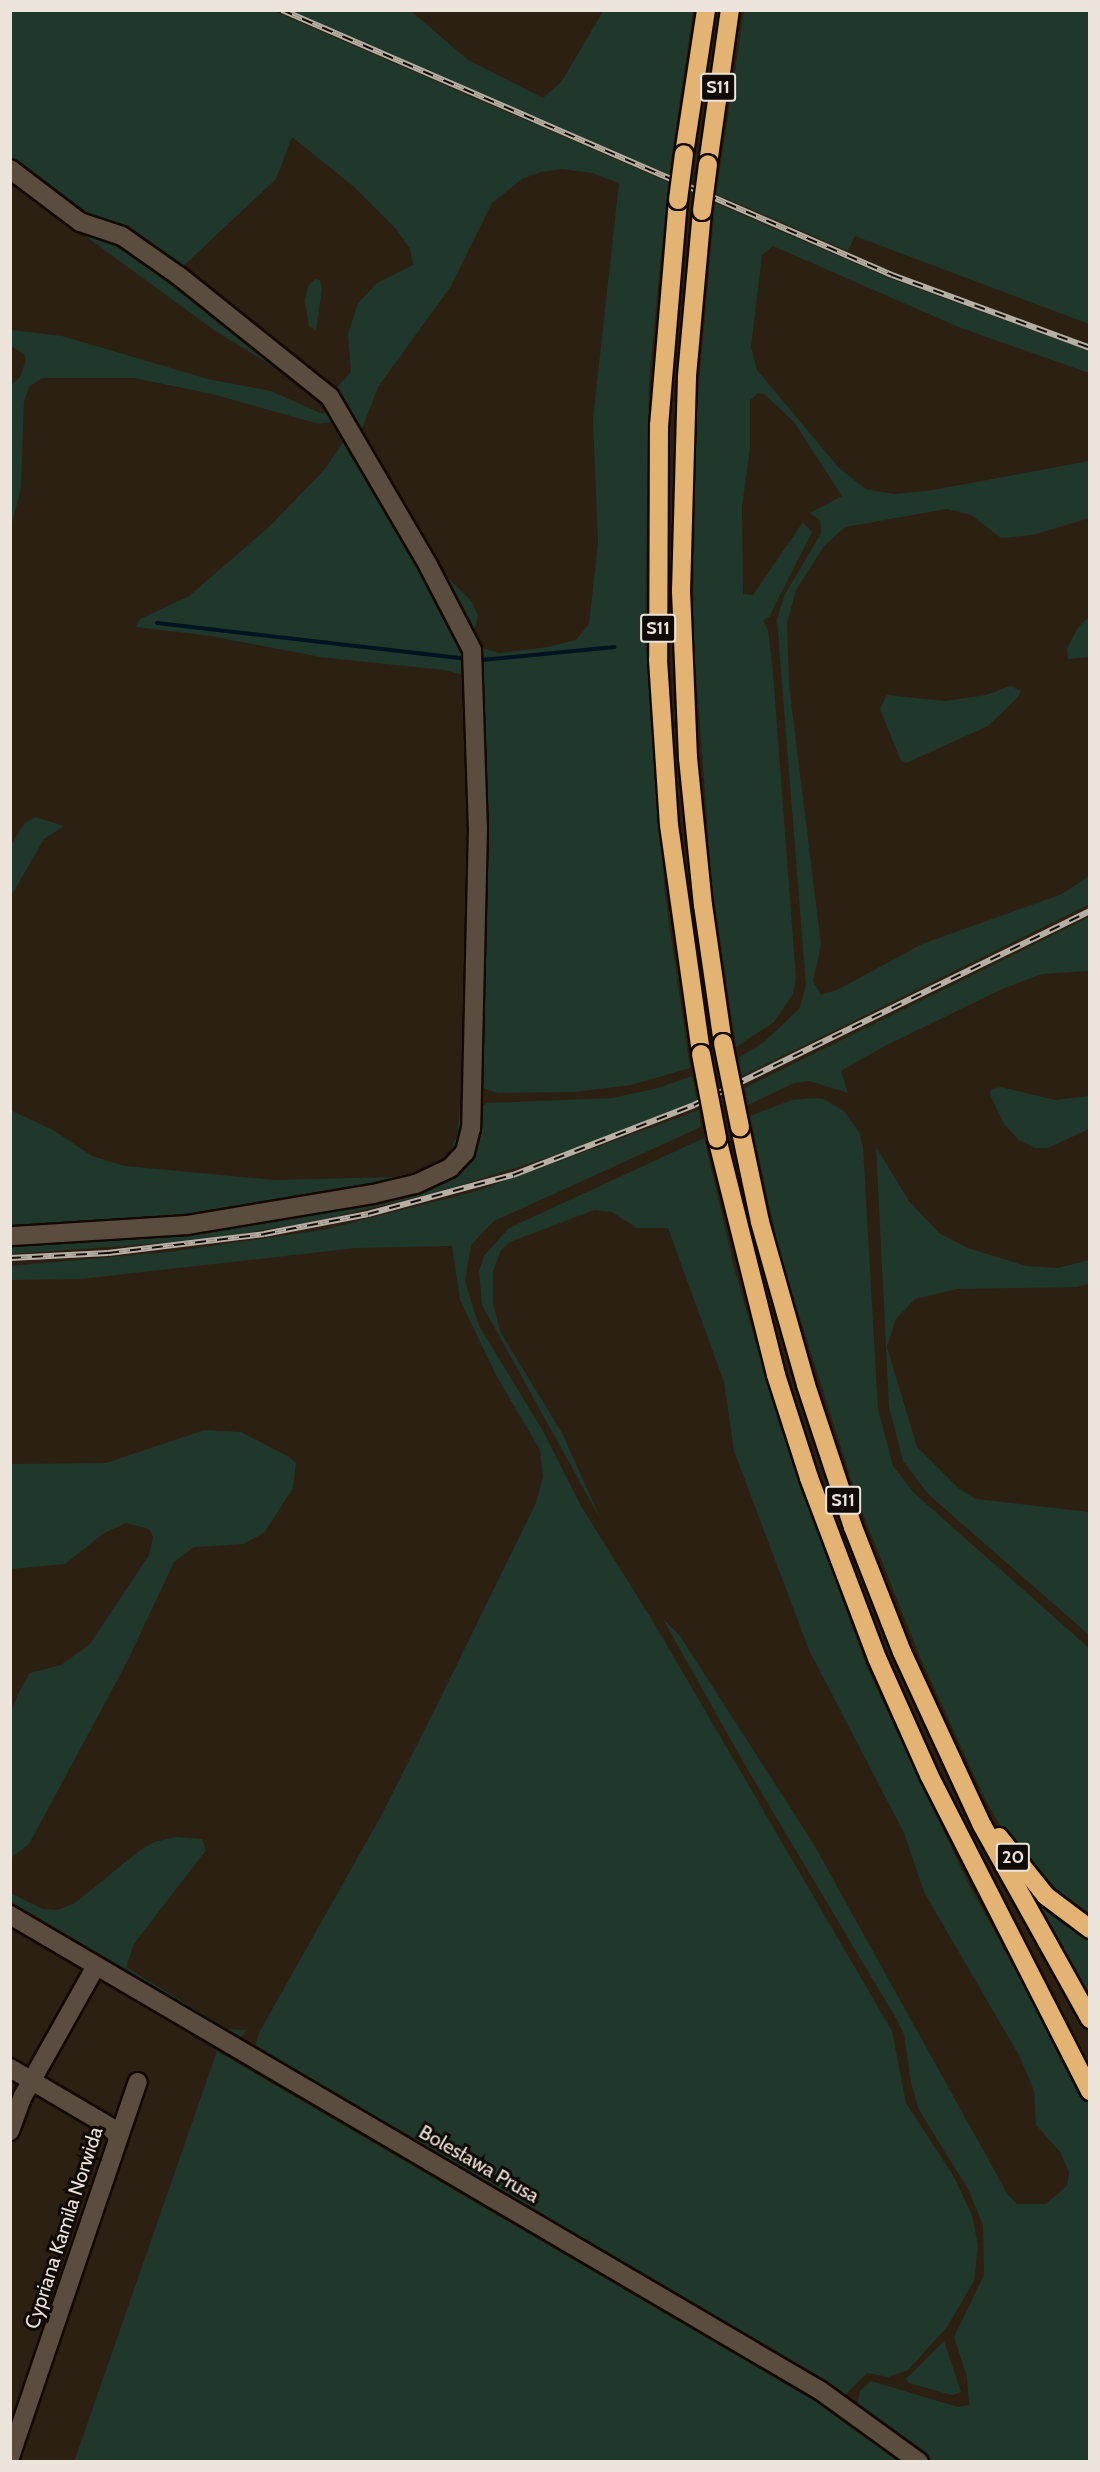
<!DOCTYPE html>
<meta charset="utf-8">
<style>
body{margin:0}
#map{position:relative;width:1100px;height:2472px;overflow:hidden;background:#2c2013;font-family:Cabin,sans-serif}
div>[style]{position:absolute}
.green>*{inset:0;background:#20372b}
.stream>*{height:4px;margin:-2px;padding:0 2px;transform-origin:2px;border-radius:2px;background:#001321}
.roads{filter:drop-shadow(2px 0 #140901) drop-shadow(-2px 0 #140901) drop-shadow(0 2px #140901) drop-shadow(0 -2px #140901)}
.minor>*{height:18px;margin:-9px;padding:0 9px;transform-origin:9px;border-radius:9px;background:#5a4d3f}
.highway>*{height:18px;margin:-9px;padding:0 9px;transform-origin:9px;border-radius:9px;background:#e2b373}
.rail>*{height:6px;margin-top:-3px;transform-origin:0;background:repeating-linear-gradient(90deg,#100b06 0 11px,#b7aea4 0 22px);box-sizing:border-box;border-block:2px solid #b7aea4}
.bridges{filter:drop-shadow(2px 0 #140901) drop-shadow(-2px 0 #140901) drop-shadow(0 2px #140901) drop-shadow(0 -2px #140901)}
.highway-bridge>*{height:18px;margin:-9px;padding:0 9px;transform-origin:9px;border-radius:9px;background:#e2b373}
span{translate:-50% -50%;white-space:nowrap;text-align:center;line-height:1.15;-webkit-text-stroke:6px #100b06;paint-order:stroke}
.shield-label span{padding:2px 4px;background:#100b06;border:2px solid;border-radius:4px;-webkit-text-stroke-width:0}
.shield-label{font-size:18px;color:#ece4db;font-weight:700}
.street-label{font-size:20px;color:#ece4db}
.frame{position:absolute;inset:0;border:12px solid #ece4db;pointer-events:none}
</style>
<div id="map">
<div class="green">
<div style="clip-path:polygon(10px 11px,274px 11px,668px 182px,649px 382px,645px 635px,665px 895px,690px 1068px,631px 1085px,574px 1092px,498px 1093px,480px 1087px,478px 676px,432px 562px,472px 602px,478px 616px,473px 633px,483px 648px,499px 653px,548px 647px,576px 640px,589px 624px,598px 543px,593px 419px,619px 183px,592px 173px,562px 169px,541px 172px,522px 179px,492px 203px,451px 286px,378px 387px,360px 434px,333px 392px,351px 372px,348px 334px,358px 303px,377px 283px,413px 265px,410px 249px,396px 229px,353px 186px,292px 137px,276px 179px,178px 271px,92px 222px,11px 163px)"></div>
<div style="clip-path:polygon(289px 11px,411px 11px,468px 60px,543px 98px,562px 81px,603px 11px,693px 11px,669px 175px)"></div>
<div style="clip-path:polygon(744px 11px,1089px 11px,1089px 324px,855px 236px,848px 251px,716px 194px)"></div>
<div style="clip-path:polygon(715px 203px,899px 282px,1090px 351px,1089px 373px,961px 328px,773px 246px,762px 255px,751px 347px,757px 370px,839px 468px,866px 489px,894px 494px,927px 491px,1089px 461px,1089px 518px,1033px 535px,1001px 538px,971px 515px,947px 509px,845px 527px,824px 546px,796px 590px,787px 623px,789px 685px,821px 945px,813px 981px,821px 995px,839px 989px,922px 944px,1062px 894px,1089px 876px,1090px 904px,742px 1076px,738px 1058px,763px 1043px,799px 1009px,806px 986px,777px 620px,784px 596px,821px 533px,820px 520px,810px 513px,842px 496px,794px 422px,764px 394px,758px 393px,750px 400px,750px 448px,742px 507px,743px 594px,753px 595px,803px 522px,812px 532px,769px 617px,763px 620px,768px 630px,773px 673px,796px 979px,793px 994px,774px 1022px,736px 1047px,712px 885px,693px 635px,696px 418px)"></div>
<div style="clip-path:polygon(74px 223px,101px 233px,165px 273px,298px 382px,214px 330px,88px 238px)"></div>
<div style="clip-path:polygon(315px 279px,320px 280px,322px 289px,316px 330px,309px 326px,305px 301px,308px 286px)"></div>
<div style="clip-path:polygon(11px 330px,62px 336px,208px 379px,271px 391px,320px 413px,333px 413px,337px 421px,319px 424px,212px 394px,134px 378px,42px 378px,29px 387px,24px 401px,21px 487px,11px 527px,11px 385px,20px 377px,26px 360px,24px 354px,11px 346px)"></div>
<div style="clip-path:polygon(346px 438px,461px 635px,468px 682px,463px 675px,444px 670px,320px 657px,211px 636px,136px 627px,140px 619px,189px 596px,269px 527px,325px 469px)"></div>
<div style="clip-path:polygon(1089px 617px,1089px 657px,1068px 659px,1067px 649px,1078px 627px)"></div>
<div style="clip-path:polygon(1010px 686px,1021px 691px,1018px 697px,988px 726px,906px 763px,901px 761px,880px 709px,887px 695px,945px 701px,986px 695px)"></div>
<div style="clip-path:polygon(35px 817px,64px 826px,44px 839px,11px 896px,11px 845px,24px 824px)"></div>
<div style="clip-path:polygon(1089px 917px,1089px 971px,1042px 974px,1002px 989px,883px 1047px,841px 1071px,848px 1093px,809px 1081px,794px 1083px,748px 1105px,745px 1088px)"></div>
<div style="clip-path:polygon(469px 1022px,464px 1139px,453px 1160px,410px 1181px,177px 1223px,11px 1231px,10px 1110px,53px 1130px,92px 1156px,125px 1166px,274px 1180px,393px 1177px,432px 1168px,447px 1157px,457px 1136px)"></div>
<div style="clip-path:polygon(692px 1076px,697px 1101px,577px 1148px,440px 1192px,316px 1221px,204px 1240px,11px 1254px,10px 1239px,108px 1236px,447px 1175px,478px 1111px,487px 1103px,612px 1098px,658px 1088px)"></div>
<div style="clip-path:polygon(1001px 1087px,1055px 1100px,1089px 1096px,1089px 1129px,1048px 1148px,1035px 1148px,1019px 1140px,1004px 1124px,990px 1095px,991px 1089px)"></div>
<div style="clip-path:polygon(813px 1098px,824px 1099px,845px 1112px,859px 1132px,863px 1147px,878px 1409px,893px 1466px,914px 1493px,1089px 1648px,1089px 1921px,1047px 1887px,1007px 1838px,985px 1799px,920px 1657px,859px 1504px,780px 1255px,750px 1116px,792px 1100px)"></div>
<div style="clip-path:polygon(699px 1110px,701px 1127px,494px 1221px,471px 1245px,465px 1281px,479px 1326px,543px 1431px,581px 1506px,654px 1623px,892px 2031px,906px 2103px,954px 2177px,972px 2215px,978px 2245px,974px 2281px,947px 2327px,908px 2370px,888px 2377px,867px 2373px,845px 2395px,254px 2049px,260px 2031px,381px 1816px,435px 1709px,536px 1503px,543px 1477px,540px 1450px,497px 1377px,460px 1300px,452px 1246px,356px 1248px,80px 1279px,11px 1280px,11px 1266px,169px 1252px,323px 1230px,477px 1191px)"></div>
<div style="clip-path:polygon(704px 1138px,735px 1271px,780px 1427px,868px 1670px,969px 1885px,1089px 2104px,1089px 2461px,927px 2461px,857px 2404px,860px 2391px,871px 2381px,958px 2407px,969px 2405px,967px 2377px,954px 2337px,984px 2275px,983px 2225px,968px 2189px,919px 2110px,911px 2083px,904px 2034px,897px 2020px,745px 1765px,663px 1619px,680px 1636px,813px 1843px,1008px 2195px,1017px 2204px,1046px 2204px,1067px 2186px,1069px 2172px,1060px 2152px,1036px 2125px,1034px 2091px,1020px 2057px,924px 1892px,904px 1833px,809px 1650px,734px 1451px,724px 1382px,668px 1228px,637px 1228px,612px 1212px,594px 1210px,510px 1242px,501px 1250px,493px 1272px,493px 1304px,501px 1333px,562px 1433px,601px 1520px,482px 1305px,479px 1271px,484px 1256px,509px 1228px)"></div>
<div style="clip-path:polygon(876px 1147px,909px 1201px,939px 1233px,968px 1248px,1026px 1266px,1058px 1268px,1089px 1260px,1089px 1284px,1077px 1287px,957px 1289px,915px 1299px,896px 1319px,887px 1347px,917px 1447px,958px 1488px,976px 1499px,1089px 1512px,1089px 1635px,928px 1494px,903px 1461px,889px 1407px)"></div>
<div style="clip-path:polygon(205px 1430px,241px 1432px,289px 1457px,296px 1463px,293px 1488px,264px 1533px,243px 1544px,194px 1547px,174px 1562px,126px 1664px,36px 1831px,29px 1844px,11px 1858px,11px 1712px,19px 1692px,30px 1673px,61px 1665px,90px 1644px,149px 1555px,153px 1537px,149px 1529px,126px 1523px,104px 1533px,65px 1564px,11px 1569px,11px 1464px,106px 1463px)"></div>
<div style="clip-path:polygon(176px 1837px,202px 1839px,206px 1850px,134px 1944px,126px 1967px,227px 2029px,247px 2030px,239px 2039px,83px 1950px,85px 1946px,11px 1902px,10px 1893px,43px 1909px,57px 1910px,75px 1903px,139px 1851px,154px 1842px)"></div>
<div style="clip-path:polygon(1026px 1884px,1089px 1936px,1089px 1997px,1068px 1961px)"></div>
<div style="clip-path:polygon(217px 2051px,820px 2404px,901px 2461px,74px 2462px)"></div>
<div style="clip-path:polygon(944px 2341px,961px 2392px,952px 2395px,908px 2383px,906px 2379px)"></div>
</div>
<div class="stream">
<div style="left:157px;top:623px;width:311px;rotate:6.6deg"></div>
<div style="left:482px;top:660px;width:133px;rotate:-5.6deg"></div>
</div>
<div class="roads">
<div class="minor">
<div style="left:10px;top:169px;width:88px;rotate:37.1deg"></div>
<div style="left:80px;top:222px;width:44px;rotate:18.4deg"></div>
<div style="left:122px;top:236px;width:70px;rotate:35.1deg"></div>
<div style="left:179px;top:276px;width:193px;rotate:38.7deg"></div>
<div style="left:330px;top:397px;width:194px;rotate:59.7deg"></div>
<div style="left:428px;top:565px;width:96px;rotate:62.6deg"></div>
<div style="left:472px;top:650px;width:177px;rotate:88.1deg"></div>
<div style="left:478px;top:827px;width:301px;rotate:91.3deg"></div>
<div style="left:471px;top:1128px;width:25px;rotate:104deg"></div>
<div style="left:465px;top:1152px;width:22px;rotate:133deg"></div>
<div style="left:450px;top:1168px;width:38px;rotate:155deg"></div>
<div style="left:415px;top:1184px;width:43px;rotate:166.6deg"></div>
<div style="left:373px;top:1194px;width:189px;rotate:170.5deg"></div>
<div style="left:187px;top:1225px;width:177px;rotate:176.4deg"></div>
<div style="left:10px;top:1915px;width:940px;rotate:30.41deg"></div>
<div style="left:821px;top:2391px;width:121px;rotate:35.9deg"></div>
<div style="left:10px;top:2068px;width:116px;rotate:30.5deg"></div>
<div style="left:110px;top:2127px;width:13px;rotate:51deg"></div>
<div style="left:10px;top:2131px;width:37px;rotate:-70deg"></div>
<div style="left:23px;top:2096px;width:149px;rotate:-60.7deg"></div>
<div style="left:10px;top:2457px;width:396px;rotate:-71.2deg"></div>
</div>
<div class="highway">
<div style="left:684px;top:154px;width:146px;rotate:-81.3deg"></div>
<div style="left:708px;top:164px;width:156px;rotate:-81.9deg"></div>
<div style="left:678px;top:200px;width:226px;rotate:94.8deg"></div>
<div style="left:659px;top:425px;width:235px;rotate:90.2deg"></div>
<div style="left:658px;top:660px;width:165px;rotate:86.2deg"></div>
<div style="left:669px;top:825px;width:231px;rotate:82deg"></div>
<div style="left:702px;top:211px;width:167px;rotate:95.2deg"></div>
<div style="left:687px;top:377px;width:214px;rotate:91.6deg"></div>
<div style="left:681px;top:591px;width:167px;rotate:87.6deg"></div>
<div style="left:688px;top:758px;width:148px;rotate:84.2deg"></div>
<div style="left:703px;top:905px;width:139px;rotate:81.8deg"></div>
<div style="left:740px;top:1127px;width:97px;rotate:78.1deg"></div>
<div style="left:760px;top:1222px;width:169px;rotate:74.2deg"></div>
<div style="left:806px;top:1385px;width:150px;rotate:71.7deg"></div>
<div style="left:853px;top:1527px;width:134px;rotate:68.6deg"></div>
<div style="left:902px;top:1652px;width:191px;rotate:65.2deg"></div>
<div style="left:982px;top:1825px;width:222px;rotate:60.9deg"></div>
<div style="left:717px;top:1138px;width:244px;rotate:76deg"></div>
<div style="left:776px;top:1375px;width:108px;rotate:72.2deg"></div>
<div style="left:809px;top:1478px;width:192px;rotate:69.3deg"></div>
<div style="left:877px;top:1658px;width:128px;rotate:66deg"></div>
<div style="left:929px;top:1775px;width:355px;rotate:63deg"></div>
<div style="left:999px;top:1837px;width:75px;rotate:51.5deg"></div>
<div style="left:1046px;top:1896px;width:55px;rotate:36.9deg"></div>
</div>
</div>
<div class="rail">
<div style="left:282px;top:10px;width:665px;rotate:23.48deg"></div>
<div style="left:892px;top:275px;width:211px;rotate:20.2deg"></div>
<div style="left:10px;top:1258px;width:98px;rotate:-2.9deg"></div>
<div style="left:108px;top:1253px;width:157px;rotate:-6.9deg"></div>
<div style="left:264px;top:1234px;width:106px;rotate:-10.9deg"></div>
<div style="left:368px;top:1214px;width:150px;rotate:-15.1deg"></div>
<div style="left:513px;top:1175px;width:194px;rotate:-21.1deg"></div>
<div style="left:694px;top:1105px;width:441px;rotate:-26.1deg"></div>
</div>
<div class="bridges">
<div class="highway-bridge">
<div style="left:678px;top:200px;width:46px;rotate:-82.6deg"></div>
<div style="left:702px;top:211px;width:47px;rotate:-82.7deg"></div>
<div style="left:723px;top:1043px;width:86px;rotate:78.6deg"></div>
<div style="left:701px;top:1054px;width:86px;rotate:79.2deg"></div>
</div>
</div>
<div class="shield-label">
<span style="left:718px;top:87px">S11</span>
<span style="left:658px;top:628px">S11</span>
<span style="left:843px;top:1500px">S11</span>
<span style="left:1013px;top:1857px">20</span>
</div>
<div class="street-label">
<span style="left:479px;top:2164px;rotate:30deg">Bolesława Prusa</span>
<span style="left:64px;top:2228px;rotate:-72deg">Cypriana Kamila Norwida</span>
</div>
<div class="frame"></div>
</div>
